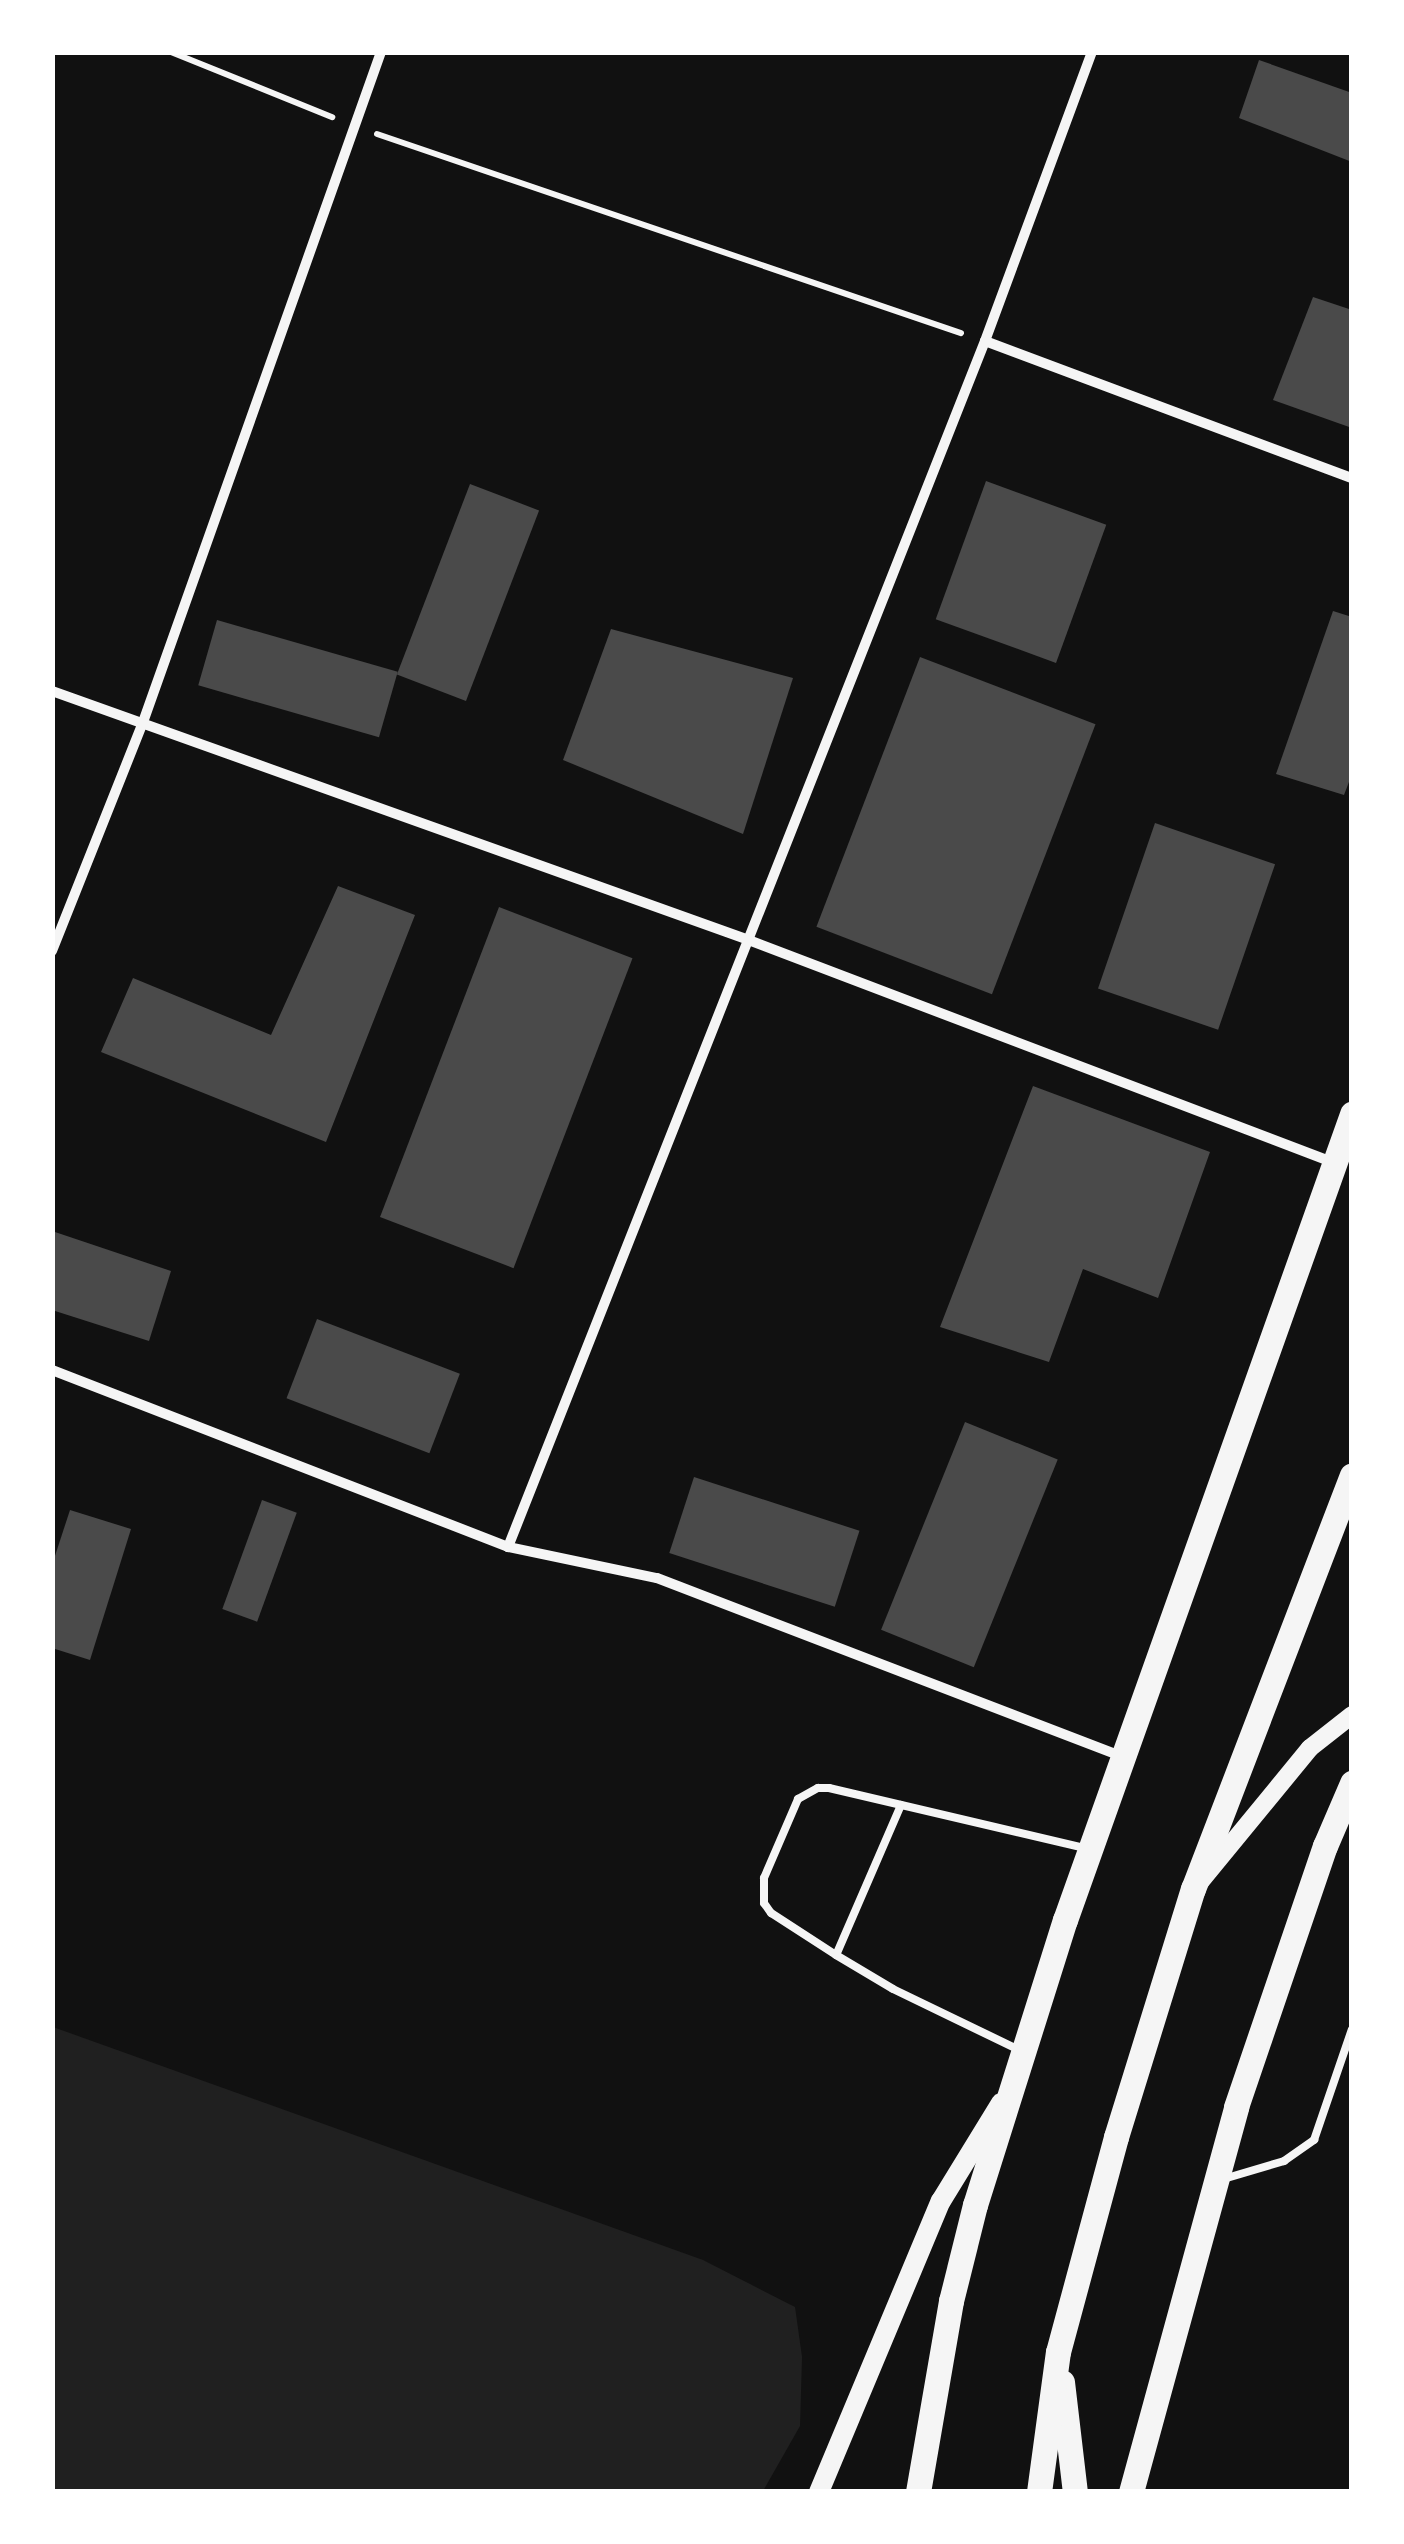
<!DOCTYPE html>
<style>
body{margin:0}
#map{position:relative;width:1404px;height:2544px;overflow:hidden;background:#111;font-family:Karla,sans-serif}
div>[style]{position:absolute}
.green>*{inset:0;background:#202020}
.building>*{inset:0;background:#4a4a4a;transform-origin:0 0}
.path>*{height:6px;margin:-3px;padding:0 3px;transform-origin:3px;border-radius:3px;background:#f5f5f5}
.service>*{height:8px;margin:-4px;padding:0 4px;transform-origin:4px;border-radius:4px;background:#f5f5f5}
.minor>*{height:10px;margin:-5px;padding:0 5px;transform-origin:5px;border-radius:5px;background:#f5f5f5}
.tertiary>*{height:18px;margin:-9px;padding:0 9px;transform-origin:9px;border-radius:9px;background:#f5f5f5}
.secondary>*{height:20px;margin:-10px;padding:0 10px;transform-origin:10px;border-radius:10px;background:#f5f5f5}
.primary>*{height:25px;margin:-12.5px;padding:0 12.5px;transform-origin:12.5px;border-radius:12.5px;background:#f5f5f5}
span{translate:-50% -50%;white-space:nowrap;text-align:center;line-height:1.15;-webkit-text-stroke:10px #fff;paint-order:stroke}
.frame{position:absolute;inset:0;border:55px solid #fff;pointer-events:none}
</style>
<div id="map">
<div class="green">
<div style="clip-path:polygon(53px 2027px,703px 2260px,795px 2307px,802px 2357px,800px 2426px,763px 2491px,53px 2491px)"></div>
</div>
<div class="building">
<div style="clip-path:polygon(1259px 60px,1352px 93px,1352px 162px,1239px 118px)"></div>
<div style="clip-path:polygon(1313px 297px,1352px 310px,1352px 428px,1273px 400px)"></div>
<div style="left:986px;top:481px;width:128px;height:147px;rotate:20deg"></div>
<div style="left:470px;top:484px;width:74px;height:204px;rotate:21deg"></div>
<div style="clip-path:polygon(1333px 611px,1352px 617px,1352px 774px,1344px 795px,1276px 774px)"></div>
<div style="left:217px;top:620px;width:188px;height:68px;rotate:16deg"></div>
<div style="clip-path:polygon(611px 629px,793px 678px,743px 834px,563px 760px)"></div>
<div style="left:920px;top:657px;width:188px;height:289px;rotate:21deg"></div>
<div style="left:1155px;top:823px;width:127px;height:175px;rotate:19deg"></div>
<div style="clip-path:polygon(338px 886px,415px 915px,326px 1142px,101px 1052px,133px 978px,271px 1035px)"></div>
<div style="left:499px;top:907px;width:143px;height:332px;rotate:21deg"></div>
<div style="clip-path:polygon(1033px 1086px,1210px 1152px,1158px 1298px,1083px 1269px,1049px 1362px,940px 1327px)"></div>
<div style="clip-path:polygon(52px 1231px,171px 1271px,149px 1341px,52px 1310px)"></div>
<div style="left:317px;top:1319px;width:153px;height:85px;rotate:21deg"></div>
<div style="left:965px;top:1422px;width:100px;height:224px;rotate:22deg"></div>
<div style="left:694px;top:1477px;width:174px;height:80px;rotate:18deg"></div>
<div style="left:262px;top:1500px;width:37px;height:116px;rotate:20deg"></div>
<div style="clip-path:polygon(70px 1510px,131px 1529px,90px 1660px,52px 1648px,52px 1565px)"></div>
</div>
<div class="path">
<div style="left:171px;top:52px;width:174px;rotate:22deg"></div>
<div style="left:377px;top:134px;width:617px;rotate:18.82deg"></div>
</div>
<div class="service">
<div style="left:901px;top:1805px;width:163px;rotate:113.4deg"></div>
<div style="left:836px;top:1955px;width:77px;rotate:-147.1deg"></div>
<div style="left:771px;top:1913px;width:12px;rotate:-125deg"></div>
<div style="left:764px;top:1903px;width:25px;rotate:-90deg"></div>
<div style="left:764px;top:1878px;width:86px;rotate:-66.7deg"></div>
<div style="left:798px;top:1799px;width:23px;rotate:-29deg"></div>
<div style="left:818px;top:1788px;width:11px"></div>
<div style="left:829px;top:1788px;width:262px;rotate:13.2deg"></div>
<div style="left:836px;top:1955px;width:66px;rotate:30.8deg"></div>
<div style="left:893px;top:1989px;width:140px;rotate:25.8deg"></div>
<div style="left:1220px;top:2180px;width:67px;rotate:-16.5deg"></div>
<div style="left:1284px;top:2161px;width:37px;rotate:-35deg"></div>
<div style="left:1314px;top:2140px;width:117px;rotate:-71.1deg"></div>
</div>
<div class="minor">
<div style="left:985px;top:341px;width:392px;rotate:20.5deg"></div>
<div style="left:52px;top:691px;width:737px;rotate:19.66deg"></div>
<div style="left:746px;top:939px;width:627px;rotate:20.83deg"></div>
<div style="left:52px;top:951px;width:243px;rotate:-68.3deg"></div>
<div style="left:142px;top:725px;width:714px;rotate:-70.45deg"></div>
<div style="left:52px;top:1370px;width:489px;rotate:21.2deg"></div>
<div style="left:508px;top:1547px;width:152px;rotate:11.8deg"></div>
<div style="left:657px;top:1578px;width:497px;rotate:21deg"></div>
<div style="left:508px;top:1547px;width:1297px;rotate:-68.42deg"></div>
<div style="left:985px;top:341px;width:308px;rotate:-69.7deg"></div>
</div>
<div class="tertiary">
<div style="left:1200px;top:1882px;width:173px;rotate:-50.6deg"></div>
<div style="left:1310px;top:1748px;width:53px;rotate:-38.2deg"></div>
</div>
<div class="secondary">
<div style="left:819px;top:2492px;width:316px;rotate:-67.3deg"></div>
<div style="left:941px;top:2201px;width:115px;rotate:-58.5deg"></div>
</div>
<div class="primary">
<div style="left:1062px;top:2382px;width:111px;rotate:83.3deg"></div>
<div style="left:918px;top:2492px;width:194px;rotate:-80.2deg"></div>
<div style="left:951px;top:2301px;width:99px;rotate:-76deg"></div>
<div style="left:975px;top:2205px;width:299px;rotate:-72.5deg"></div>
<div style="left:1065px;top:1920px;width:856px;rotate:-70.4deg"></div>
<div style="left:1039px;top:2492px;width:141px;rotate:-82.3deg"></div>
<div style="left:1058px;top:2352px;width:223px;rotate:-74.9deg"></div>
<div style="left:1116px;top:2137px;width:260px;rotate:-72.8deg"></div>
<div style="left:1193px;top:1889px;width:443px;rotate:-69deg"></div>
<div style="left:1131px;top:2492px;width:399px;rotate:-74.7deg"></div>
<div style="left:1236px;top:2107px;width:276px;rotate:-71.2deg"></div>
<div style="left:1325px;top:1846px;width:69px;rotate:-66.8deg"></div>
</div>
<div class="frame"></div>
</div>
